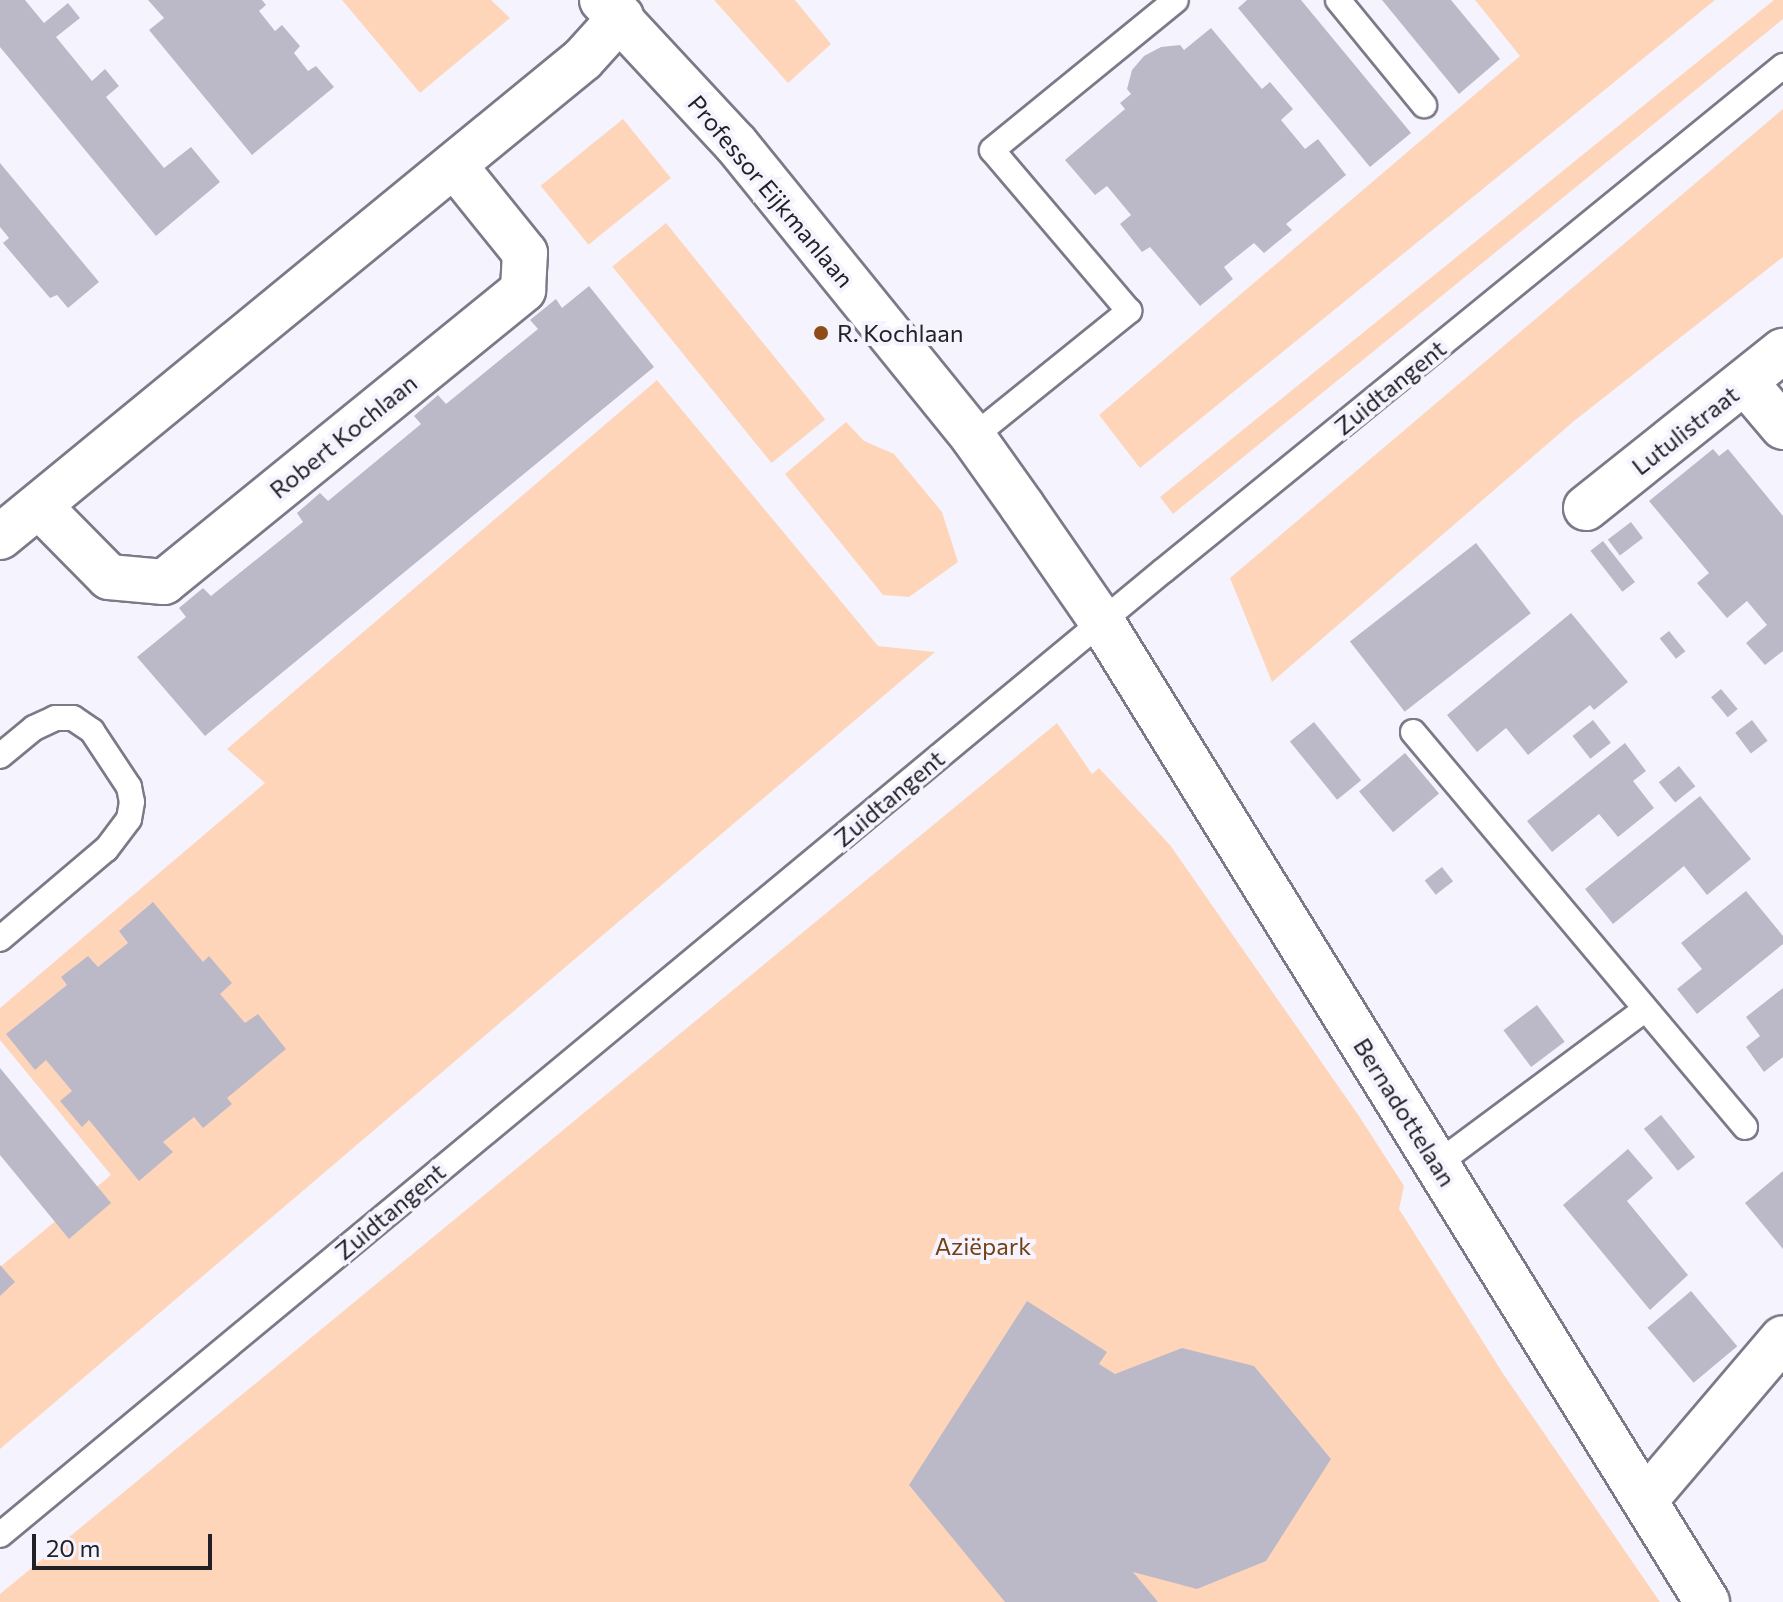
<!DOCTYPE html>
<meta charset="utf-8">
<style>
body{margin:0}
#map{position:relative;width:1783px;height:1602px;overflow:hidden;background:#f5f4fe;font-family:Commissioner,sans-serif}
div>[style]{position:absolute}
.green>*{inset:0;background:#ffd5ba;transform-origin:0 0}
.building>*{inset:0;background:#bbb9c8;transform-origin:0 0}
.roads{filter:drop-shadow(2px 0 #7c7988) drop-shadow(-2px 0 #7c7988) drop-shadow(0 2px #7c7988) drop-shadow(0 -2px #7c7988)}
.service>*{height:24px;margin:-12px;padding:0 12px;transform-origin:12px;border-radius:12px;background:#fff}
.minor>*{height:44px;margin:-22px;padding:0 22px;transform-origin:22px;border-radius:22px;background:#fff}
.tertiary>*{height:44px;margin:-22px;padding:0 22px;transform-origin:22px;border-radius:22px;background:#fff}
.dots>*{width:22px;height:22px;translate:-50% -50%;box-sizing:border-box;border:4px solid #f5f4fe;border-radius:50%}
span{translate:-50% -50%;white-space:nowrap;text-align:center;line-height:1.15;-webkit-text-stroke:8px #f5f4fe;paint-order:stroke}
.street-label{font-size:24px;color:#212026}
.poi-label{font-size:24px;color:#212026}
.left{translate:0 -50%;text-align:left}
.park-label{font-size:24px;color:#733f14}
.scale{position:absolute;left:32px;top:1534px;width:180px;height:36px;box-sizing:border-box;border:4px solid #212026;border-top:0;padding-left:10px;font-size:24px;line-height:28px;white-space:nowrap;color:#212026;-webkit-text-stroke:6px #f5f4fe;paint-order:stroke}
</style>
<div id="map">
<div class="green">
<div style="clip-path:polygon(342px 0,491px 0,510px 18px,420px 93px)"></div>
<div style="clip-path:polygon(714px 0,795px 0,831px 44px,788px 83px)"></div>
<div style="clip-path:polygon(1475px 0,1715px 0,1140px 468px,1099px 415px,1520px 56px)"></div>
<div style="clip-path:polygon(1774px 0,1783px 0,1783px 19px,1173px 514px,1160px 497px)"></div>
<div style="clip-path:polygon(1783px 109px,1783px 257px,1574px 421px,1272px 682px,1230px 578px)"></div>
<div style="left:623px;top:119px;width:76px;height:106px;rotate:51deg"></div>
<div style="left:666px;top:223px;width:253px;height:69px;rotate:51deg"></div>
<div style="clip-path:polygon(657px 380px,878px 646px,935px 652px,0 1449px,0 1267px,111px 1175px,0 1040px,0 1008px,265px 783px,227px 749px)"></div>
<div style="clip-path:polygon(846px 422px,864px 441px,894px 454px,942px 512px,958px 562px,909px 597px,883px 595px,785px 474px)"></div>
<div style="clip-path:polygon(1057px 723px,1092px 774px,1099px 768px,1170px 845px,1359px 1116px,1404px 1186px,1399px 1209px,1504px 1375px,1660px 1602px,0 1602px,0 1594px)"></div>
</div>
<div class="building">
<div style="clip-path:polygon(0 0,25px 0,44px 23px,68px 3px,80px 18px,56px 37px,92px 81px,105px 69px,119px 86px,106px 97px,164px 168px,191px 147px,220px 182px,156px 236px,0 47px)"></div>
<div style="clip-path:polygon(148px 0,262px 0,266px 5px,259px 11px,275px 31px,282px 25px,300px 46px,294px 53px,308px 71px,316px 66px,334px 87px,252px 155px,149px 30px,164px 18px)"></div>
<div style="clip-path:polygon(1247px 0,1301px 0,1411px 133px,1370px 167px,1238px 8px)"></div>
<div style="clip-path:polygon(1382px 0,1451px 0,1500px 59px,1459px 94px)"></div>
<div style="clip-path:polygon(1211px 28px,1262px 89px,1270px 82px,1293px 109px,1281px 120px,1305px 149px,1318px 139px,1346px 175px,1286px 224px,1292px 230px,1264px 253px,1254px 243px,1224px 267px,1233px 279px,1200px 306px,1150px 247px,1142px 252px,1120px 224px,1131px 215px,1107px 186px,1095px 195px,1065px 160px,1125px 109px,1120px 103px,1131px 94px,1127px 89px,1132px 70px,1144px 56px,1161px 47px,1180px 45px,1184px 50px)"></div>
<div style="clip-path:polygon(0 163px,99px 282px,68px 308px,57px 295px,50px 298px,3px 243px,9px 238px,0 227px)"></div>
<div style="clip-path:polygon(589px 286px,654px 367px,205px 736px,137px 657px,186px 617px,179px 608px,203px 588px,211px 596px,303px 522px,297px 513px,320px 493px,328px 501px,421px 424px,414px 416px,438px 395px,446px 404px,538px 329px,530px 320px,556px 299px,562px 308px)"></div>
<div style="clip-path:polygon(1713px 449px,1719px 456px,1728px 449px,1783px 516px,1783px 651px,1765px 665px,1746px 643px,1767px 625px,1747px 601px,1727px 618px,1697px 583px,1709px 573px,1649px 501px)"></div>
<div style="left:1631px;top:522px;width:20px;height:29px;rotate:53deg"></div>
<div style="left:1603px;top:541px;width:52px;height:16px;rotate:52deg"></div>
<div style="left:1476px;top:543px;width:89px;height:160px;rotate:52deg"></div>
<div style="clip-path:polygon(1571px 613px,1628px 682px,1594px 710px,1590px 705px,1528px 755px,1506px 728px,1477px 752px,1447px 715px)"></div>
<div style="left:1669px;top:631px;width:26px;height:12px;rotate:51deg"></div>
<div style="left:1721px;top:689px;width:26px;height:13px;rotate:50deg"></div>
<div style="left:1593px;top:720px;width:29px;height:26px;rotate:52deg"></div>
<div style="left:1752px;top:720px;width:26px;height:21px;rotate:53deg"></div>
<div style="left:1314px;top:722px;width:75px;height:31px;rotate:51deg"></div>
<div style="clip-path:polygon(1625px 743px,1646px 771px,1633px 781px,1654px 808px,1618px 837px,1599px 814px,1552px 852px,1527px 821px)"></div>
<div style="left:1405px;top:753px;width:53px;height:60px;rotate:50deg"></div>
<div style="left:1679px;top:766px;width:26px;height:26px;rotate:51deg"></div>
<div style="clip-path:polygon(1700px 796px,1751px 859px,1707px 895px,1684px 866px,1613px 924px,1585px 889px)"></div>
<div style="left:1442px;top:867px;width:18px;height:22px;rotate:52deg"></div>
<div style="clip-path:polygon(1746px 891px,1783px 936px,1783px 944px,1697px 1014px,1677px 989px,1702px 969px,1681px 943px)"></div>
<div style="clip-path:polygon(153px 902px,203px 962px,209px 956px,232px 983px,220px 994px,245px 1023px,258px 1014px,286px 1049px,227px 1098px,232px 1104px,203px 1128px,194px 1117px,163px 1142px,173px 1152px,139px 1181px,89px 1120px,82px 1127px,60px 1101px,72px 1091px,46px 1060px,35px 1070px,6px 1034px,67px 985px,61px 977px,88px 956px,98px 967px,128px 943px,119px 931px)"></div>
<div style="clip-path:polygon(1783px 988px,1783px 1057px,1764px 1072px,1746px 1047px,1760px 1036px,1746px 1017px)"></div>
<div style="left:1537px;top:1005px;width:46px;height:42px;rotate:53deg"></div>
<div style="clip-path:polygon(0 1068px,111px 1203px,69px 1239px,0 1155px)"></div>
<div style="left:1661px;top:1115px;width:54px;height:22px;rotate:51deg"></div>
<div style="clip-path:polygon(1628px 1149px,1653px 1178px,1627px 1201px,1688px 1275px,1650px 1310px,1563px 1205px)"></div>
<div style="clip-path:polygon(1783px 1171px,1783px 1249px,1745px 1203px)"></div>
<div style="clip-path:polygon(0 1265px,15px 1282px,0 1296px)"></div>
<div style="left:1691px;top:1291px;width:72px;height:57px;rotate:50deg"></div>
<div style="clip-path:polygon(1027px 1301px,1107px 1352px,1099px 1364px,1115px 1374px,1182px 1348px,1254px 1366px,1331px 1459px,1266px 1561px,1197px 1589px,1133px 1572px,1158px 1602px,1005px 1602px,909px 1485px)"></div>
</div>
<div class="roads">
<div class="service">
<div style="left:1338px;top:0;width:136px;rotate:50.7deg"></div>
<div style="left:973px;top:437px;width:201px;rotate:-38.9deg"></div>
<div style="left:1129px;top:311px;width:211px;rotate:-130.4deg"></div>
<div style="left:992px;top:150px;width:237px;rotate:-39.2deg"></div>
<div style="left:1413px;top:732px;width:516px;rotate:49.95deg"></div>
<div style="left:0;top:756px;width:44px;rotate:-39.5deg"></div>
<div style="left:34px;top:728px;width:23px;rotate:-25deg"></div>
<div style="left:55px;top:718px;width:18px"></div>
<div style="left:73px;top:718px;width:23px;rotate:34deg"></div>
<div style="left:92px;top:731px;width:67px;rotate:56.5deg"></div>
<div style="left:129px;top:787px;width:15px;rotate:79deg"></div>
<div style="left:132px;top:802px;width:17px;rotate:100deg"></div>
<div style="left:129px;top:819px;width:38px;rotate:127deg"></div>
<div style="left:106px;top:849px;width:139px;rotate:139.7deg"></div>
<div style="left:1437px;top:1164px;width:258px;rotate:-36.6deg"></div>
<div style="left:0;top:1535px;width:1511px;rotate:-39.66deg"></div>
<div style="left:1163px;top:571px;width:800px;rotate:-39.16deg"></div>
</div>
<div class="minor">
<div style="left:1745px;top:382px;width:59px;rotate:49.8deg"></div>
<div style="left:41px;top:508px;width:97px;rotate:45.4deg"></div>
<div style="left:109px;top:577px;width:55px;rotate:5.2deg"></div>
<div style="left:164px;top:582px;width:463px;rotate:-39.1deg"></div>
<div style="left:523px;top:290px;width:37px;rotate:-87deg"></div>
<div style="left:525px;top:253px;width:113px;rotate:-128.9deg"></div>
<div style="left:1586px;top:508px;width:252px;rotate:-38.6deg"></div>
<div style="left:0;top:537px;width:754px;rotate:-39.35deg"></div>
<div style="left:583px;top:59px;width:57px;rotate:-47.9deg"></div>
<div style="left:1646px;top:1499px;width:211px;rotate:-49.6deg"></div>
</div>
<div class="tertiary">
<div style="left:602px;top:0;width:197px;rotate:47.1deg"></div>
<div style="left:736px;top:144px;width:377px;rotate:51deg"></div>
<div style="left:973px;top:437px;width:85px;rotate:54.6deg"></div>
<div style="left:1022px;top:506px;width:141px;rotate:55.4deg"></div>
<div style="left:1102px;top:622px;width:1152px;rotate:58.31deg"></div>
</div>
</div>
<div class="dots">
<div style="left:821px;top:333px;background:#8e4d18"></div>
</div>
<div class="street-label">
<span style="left:771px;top:191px;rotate:50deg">Professor Eijkmanlaan</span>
<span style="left:1390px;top:387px;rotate:-39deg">Zuidtangent</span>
<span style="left:1685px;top:430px;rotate:-38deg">Lutulistraat</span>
<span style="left:343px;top:436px;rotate:-39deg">Robert Kochlaan</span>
<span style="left:889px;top:798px;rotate:-40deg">Zuidtangent</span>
<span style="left:1405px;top:1112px;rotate:58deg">Bernadottelaan</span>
<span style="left:390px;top:1211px;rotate:-40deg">Zuidtangent</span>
</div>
<div class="poi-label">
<span class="left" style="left:837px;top:333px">R. Kochlaan</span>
</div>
<div class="park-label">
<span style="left:983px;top:1246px">Aziëpark</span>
</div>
<div class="scale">20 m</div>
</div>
